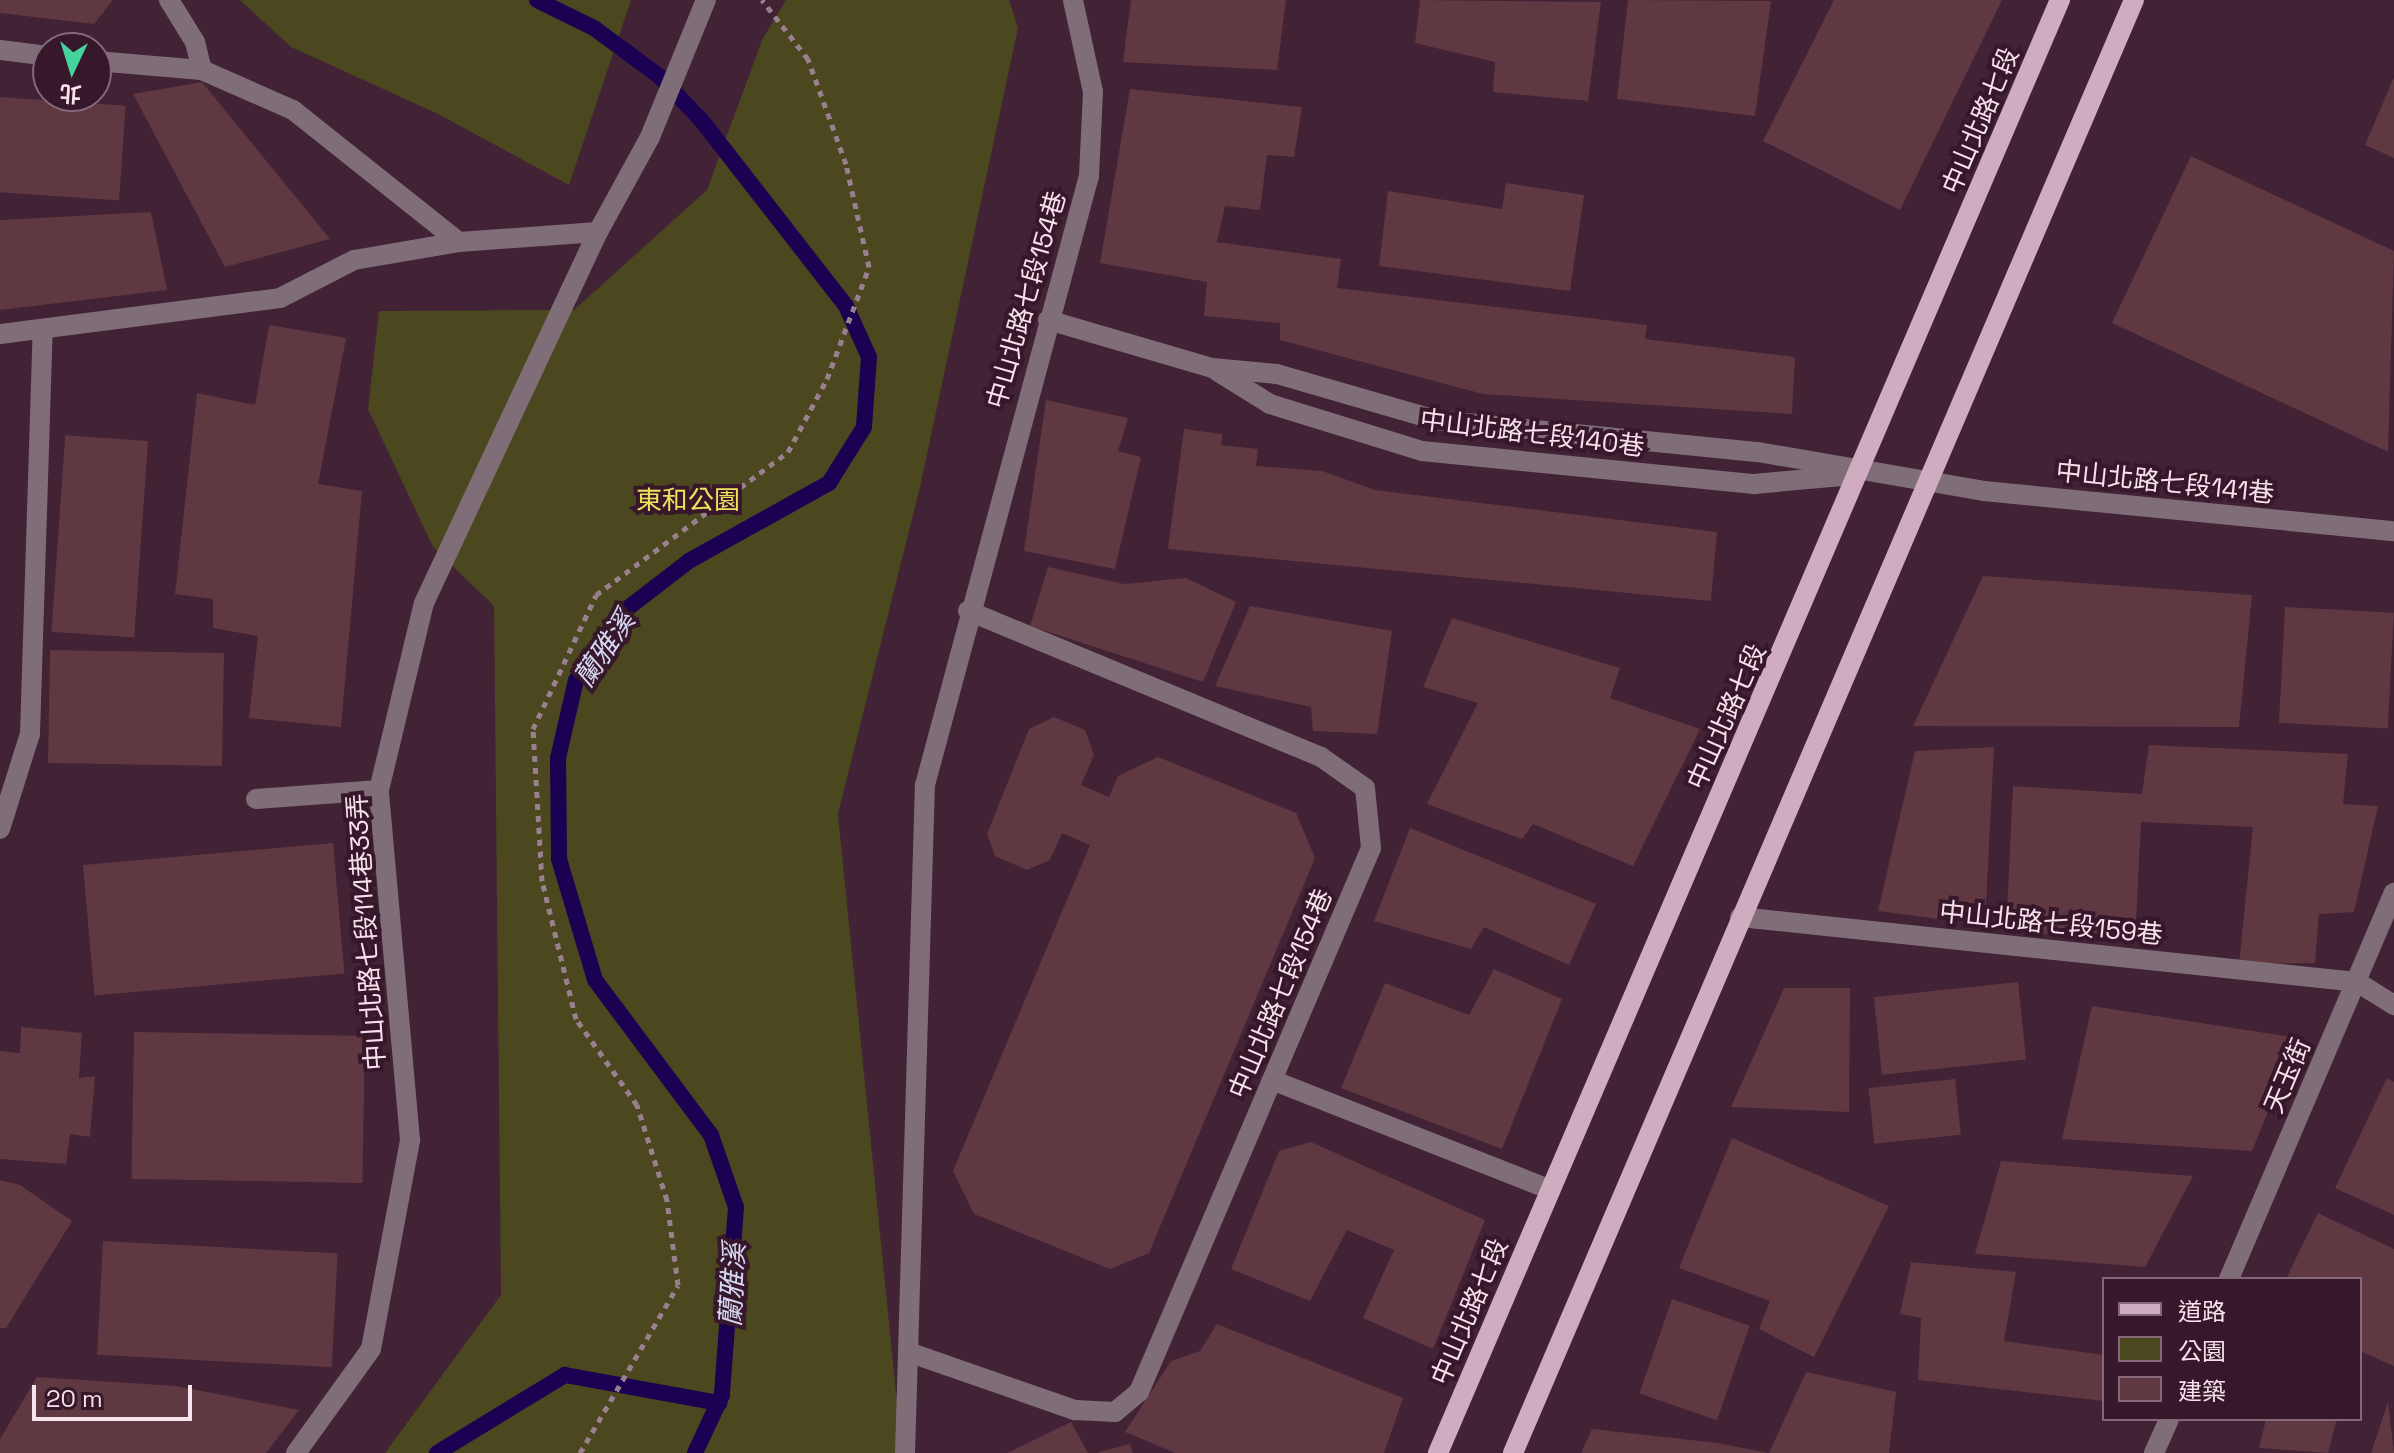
<!DOCTYPE html>
<meta charset="utf-8">
<style>
body{margin:0}
#map{position:relative;width:2394px;height:1453px;overflow:hidden;background:#422235;font-family:"Space Grotesk","Noto Sans TC",sans-serif}
div>[style]{position:absolute}
.green>*{inset:0;background:#4b471f}
.stream>*{height:16px;margin:-8px;padding:0 8px;transform-origin:8px;border-radius:8px;background:#1a0152}
.building>*{inset:0;background:#5f3842;transform-origin:0 0}
.path>*{height:5px;margin-top:-2.5px;transform-origin:0;background:repeating-linear-gradient(90deg,#9a7f8e 0 6px,transparent 0 12px)}
.minor>*{height:20px;margin:-10px;padding:0 10px;transform-origin:10px;border-radius:10px;background:#7f6e77}
.major>*{height:20px;margin:-10px;padding:0 10px;transform-origin:10px;border-radius:10px;background:#d0acc0}
span{translate:-50% -50%;white-space:nowrap;text-align:center;line-height:1.15;-webkit-text-stroke:8px #37182b;paint-order:stroke}
.street-label{font-size:26px;color:#f7e1ed}
.park-label{font-size:26px;color:#eee15c}
.water-label{font-size:28px;color:#d5d6f2;font-style:italic}
.legend{position:absolute;left:2102px;top:1277px;width:260px;height:144px;box-sizing:border-box;background:#37182b;border:2px solid #846879;margin:0;padding:10px 14px;list-style:none;font-size:24px;color:#f7e1ed}
.legend li{display:flex;align-items:center;gap:16px;height:40px}
.legend b{width:40px;border:2px solid #846879}
.north{position:absolute;left:32px;top:32px;width:80px;height:80px;box-sizing:border-box;background:#37182b;border:2px solid #846879;border-radius:50%;rotate:184deg;font-size:22px;font-weight:700;line-height:32px;text-align:center;color:#f7e1ed}
.north::after{content:'';display:block;margin:auto;width:28px;height:36px;background:#46d49e;clip-path:polygon(50% 0,100% 100%,50% 72%,0 100%)}
.scale{position:absolute;left:32px;top:1385px;width:160px;height:36px;box-sizing:border-box;border:4px solid #f7e1ed;border-top:0;padding-left:10px;font-size:24px;line-height:28px;white-space:nowrap;color:#f7e1ed;-webkit-text-stroke:6px #37182b;paint-order:stroke}
</style>
<div id="map">
<div class="green">
<div style="clip-path:polygon(240px 0,631px 0,569px 185px,438px 114px,291px 47px)"></div>
<div style="clip-path:polygon(786px 0,1009px 0,1018px 28px,920px 487px,838px 814px,902px 1453px,385px 1453px,501px 1295px,494px 606px,433px 547px,368px 409px,379px 311px,574px 310px,707px 190px,762px 40px)"></div>
</div>
<div class="stream">
<div style="left:537px;top:0;width:64px;rotate:26.2deg"></div>
<div style="left:594px;top:28px;width:81px;rotate:36.4deg"></div>
<div style="left:659px;top:76px;width:62px;rotate:46.3deg"></div>
<div style="left:702px;top:121px;width:234px;rotate:52.1deg"></div>
<div style="left:846px;top:306px;width:56px;rotate:65.7deg"></div>
<div style="left:869px;top:357px;width:70px;rotate:94.1deg"></div>
<div style="left:864px;top:427px;width:66px;rotate:122deg"></div>
<div style="left:829px;top:483px;width:160px;rotate:150.9deg"></div>
<div style="left:689px;top:561px;width:82px;rotate:142.4deg"></div>
<div style="left:624px;top:611px;width:84px;rotate:124.8deg"></div>
<div style="left:576px;top:680px;width:80px;rotate:103deg"></div>
<div style="left:558px;top:758px;width:101px;rotate:89.4deg"></div>
<div style="left:559px;top:859px;width:126px;rotate:73.4deg"></div>
<div style="left:595px;top:980px;width:194px;rotate:53.2deg"></div>
<div style="left:711px;top:1135px;width:76px;rotate:70.9deg"></div>
<div style="left:736px;top:1207px;width:189px;rotate:94.3deg"></div>
<div style="left:722px;top:1395px;width:64px;rotate:115deg"></div>
<div style="left:437px;top:1453px;width:150px;rotate:-31.4deg"></div>
<div style="left:565px;top:1375px;width:157px;rotate:10.3deg"></div>
</div>
<div class="building">
<div style="clip-path:polygon(0 0,113px 0,94px 24px,0 13px)"></div>
<div style="clip-path:polygon(1131px 0,1286px 0,1277px 70px,1123px 62px)"></div>
<div style="clip-path:polygon(1420px 0,1601px 2px,1588px 101px,1493px 92px,1495px 62px,1415px 43px)"></div>
<div style="clip-path:polygon(1628px 0,1771px 1px,1755px 116px,1617px 99px)"></div>
<div style="clip-path:polygon(1834px 0,2002px 0,1900px 210px,1763px 141px)"></div>
<div style="clip-path:polygon(2394px 77px,2394px 158px,2365px 145px)"></div>
<div style="clip-path:polygon(202px 82px,330px 239px,225px 267px,133px 94px)"></div>
<div style="clip-path:polygon(1130px 89px,1302px 107px,1294px 157px,1267px 155px,1260px 210px,1225px 206px,1217px 242px,1341px 259px,1337px 288px,1647px 325px,1645px 339px,1795px 357px,1792px 414px,1483px 394px,1280px 340px,1280px 323px,1204px 316px,1207px 282px,1100px 263px)"></div>
<div style="left:0;top:97px;width:126px;height:95px;rotate:4deg"></div>
<div style="clip-path:polygon(2191px 156px,2394px 251px,2388px 452px,2112px 323px)"></div>
<div style="clip-path:polygon(1506px 183px,1584px 195px,1570px 291px,1379px 266px,1388px 191px,1502px 209px)"></div>
<div style="clip-path:polygon(151px 212px,167px 290px,0 310px,0 220px)"></div>
<div style="clip-path:polygon(269px 325px,346px 338px,318px 484px,362px 491px,341px 727px,249px 718px,258px 636px,213px 628px,213px 599px,175px 594px,197px 393px,255px 405px)"></div>
<div style="clip-path:polygon(1046px 400px,1128px 418px,1118px 451px,1141px 457px,1115px 569px,1024px 551px)"></div>
<div style="clip-path:polygon(1184px 429px,1222px 434px,1221px 445px,1258px 449px,1256px 466px,1322px 471px,1375px 490px,1717px 532px,1711px 601px,1168px 549px)"></div>
<div style="left:148px;top:441px;width:197px;height:83px;rotate:94deg"></div>
<div style="clip-path:polygon(1048px 567px,1124px 584px,1186px 578px,1236px 602px,1203px 682px,1030px 626px)"></div>
<div style="clip-path:polygon(1983px 576px,2252px 595px,2239px 727px,1913px 726px)"></div>
<div style="clip-path:polygon(1250px 606px,1392px 631px,1377px 734px,1313px 731px,1311px 707px,1215px 686px)"></div>
<div style="left:2285px;top:607px;width:109px;height:116px;rotate:3deg"></div>
<div style="clip-path:polygon(1452px 618px,1620px 668px,1610px 698px,1700px 729px,1633px 866px,1533px 824px,1522px 839px,1427px 804px,1478px 703px,1423px 687px)"></div>
<div style="left:50px;top:650px;width:174px;height:113px;rotate:1deg"></div>
<div style="clip-path:polygon(1054px 717px,1085px 730px,1094px 755px,1081px 785px,1109px 797px,1118px 776px,1158px 757px,1296px 813px,1315px 858px,1149px 1253px,1110px 1269px,974px 1214px,953px 1171px,1090px 845px,1062px 833px,1050px 860px,1027px 870px,995px 856px,987px 834px,1029px 729px)"></div>
<div style="clip-path:polygon(2149px 745px,2348px 754px,2343px 804px,2378px 806px,2354px 912px,2319px 914px,2315px 963px,2239px 964px,2253px 827px,2141px 822px,2135px 940px,2006px 931px,2013px 786px,2142px 794px)"></div>
<div style="clip-path:polygon(1994px 747px,1985px 925px,1878px 911px,1915px 751px)"></div>
<div style="clip-path:polygon(1410px 828px,1596px 904px,1569px 965px,1484px 927px,1471px 949px,1374px 921px)"></div>
<div style="left:333px;top:843px;width:131px;height:251px;rotate:85deg"></div>
<div style="clip-path:polygon(1494px 969px,1562px 999px,1502px 1149px,1341px 1088px,1385px 983px,1469px 1015px)"></div>
<div style="left:2018px;top:982px;width:78px;height:145px;rotate:84deg"></div>
<div style="clip-path:polygon(1784px 988px,1850px 988px,1849px 1112px,1731px 1107px)"></div>
<div style="clip-path:polygon(2092px 1006px,2298px 1038px,2252px 1151px,2062px 1139px)"></div>
<div style="clip-path:polygon(21px 1027px,82px 1033px,79px 1078px,95px 1076px,90px 1137px,70px 1134px,66px 1164px,0 1159px,0 1051px,20px 1053px)"></div>
<div style="left:365px;top:1036px;width:147px;height:231px;rotate:91deg"></div>
<div style="clip-path:polygon(2387px 1078px,2394px 1082px,2394px 1215px,2335px 1188px)"></div>
<div style="left:1955px;top:1079px;width:56px;height:87px;rotate:84deg"></div>
<div style="clip-path:polygon(1732px 1138px,1889px 1206px,1814px 1357px,1759px 1329px,1770px 1301px,1679px 1268px)"></div>
<div style="clip-path:polygon(1311px 1142px,1485px 1220px,1433px 1349px,1363px 1318px,1394px 1250px,1347px 1230px,1310px 1301px,1231px 1269px,1279px 1151px)"></div>
<div style="clip-path:polygon(2001px 1161px,2193px 1176px,2145px 1267px,1975px 1254px)"></div>
<div style="clip-path:polygon(0 1180px,20px 1185px,72px 1221px,6px 1328px,0 1328px)"></div>
<div style="clip-path:polygon(2318px 1213px,2394px 1249px,2394px 1366px,2360px 1351px,2360px 1279px,2286px 1279px)"></div>
<div style="left:103px;top:1241px;width:235px;height:114px;rotate:3deg"></div>
<div style="clip-path:polygon(1911px 1262px,2016px 1272px,2004px 1341px,2104px 1355px,2104px 1401px,1918px 1380px,1921px 1318px,1900px 1314px)"></div>
<div style="left:1672px;top:1299px;width:82px;height:100px;rotate:19deg"></div>
<div style="clip-path:polygon(1217px 1324px,1403px 1398px,1384px 1453px,1175px 1453px,1125px 1432px,1171px 1361px,1200px 1351px)"></div>
<div style="clip-path:polygon(1806px 1372px,1896px 1392px,1889px 1453px,1769px 1453px)"></div>
<div style="clip-path:polygon(37px 1377px,176px 1386px,299px 1410px,266px 1453px,0 1453px,0 1439px)"></div>
<div style="clip-path:polygon(2388px 1402px,2394px 1453px,2371px 1453px)"></div>
<div style="clip-path:polygon(2266px 1419px,2337px 1419px,2328px 1453px,2259px 1448px)"></div>
<div style="clip-path:polygon(1071px 1422px,1088px 1453px,1007px 1453px)"></div>
<div style="clip-path:polygon(1592px 1429px,1718px 1443px,1768px 1453px,1581px 1453px)"></div>
<div style="clip-path:polygon(1130px 1444px,1133px 1453px,1099px 1453px,1099px 1452px)"></div>
</div>
<div class="path">
<div style="left:580px;top:1453px;width:194px;rotate:-59.7deg"></div>
<div style="left:678px;top:1285px;width:86px;rotate:-97.4deg"></div>
<div style="left:667px;top:1200px;width:100px;rotate:-107.5deg"></div>
<div style="left:637px;top:1105px;width:105px;rotate:-125.3deg"></div>
<div style="left:576px;top:1019px;width:142px;rotate:-103.8deg"></div>
<div style="left:542px;top:881px;width:152px;rotate:-93.4deg"></div>
<div style="left:533px;top:729px;width:148px;rotate:-64.8deg"></div>
<div style="left:596px;top:595px;width:239px;rotate:-36.7deg"></div>
<div style="left:788px;top:452px;width:83px;rotate:-61.9deg"></div>
<div style="left:827px;top:379px;width:120px;rotate:-69.4deg"></div>
<div style="left:869px;top:267px;width:106px;rotate:-102.6deg"></div>
<div style="left:846px;top:164px;width:112px;rotate:-109.9deg"></div>
<div style="left:808px;top:59px;width:75px;rotate:-127.9deg"></div>
</div>
<div class="minor">
<div style="left:169px;top:0;width:49px;rotate:58.2deg"></div>
<div style="left:195px;top:42px;width:29px;rotate:76deg"></div>
<div style="left:0;top:50px;width:48px;rotate:7.1deg"></div>
<div style="left:96px;top:61px;width:106px;rotate:4.9deg"></div>
<div style="left:202px;top:70px;width:99px;rotate:23.7deg"></div>
<div style="left:293px;top:110px;width:212px;rotate:38.5deg"></div>
<div style="left:1048px;top:320px;width:171px;rotate:16.3deg"></div>
<div style="left:1212px;top:368px;width:65px;rotate:5.3deg"></div>
<div style="left:1277px;top:374px;width:166px;rotate:16.1deg"></div>
<div style="left:1436px;top:420px;width:324px;rotate:5.7deg"></div>
<div style="left:1758px;top:452px;width:229px;rotate:9.8deg"></div>
<div style="left:1984px;top:491px;width:412px;rotate:5.6deg"></div>
<div style="left:0;top:334px;width:282px;rotate:-7.3deg"></div>
<div style="left:280px;top:298px;width:83px;rotate:-27.2deg"></div>
<div style="left:354px;top:260px;width:107px;rotate:-9.7deg"></div>
<div style="left:459px;top:242px;width:139px;rotate:-4.1deg"></div>
<div style="left:598px;top:232px;width:108px;rotate:-61.3deg"></div>
<div style="left:650px;top:137px;width:148px;rotate:-67.8deg"></div>
<div style="left:1217px;top:371px;width:62px;rotate:31.9deg"></div>
<div style="left:1270px;top:404px;width:159px;rotate:17.2deg"></div>
<div style="left:1422px;top:451px;width:334px;rotate:5.7deg"></div>
<div style="left:1754px;top:484px;width:88px;rotate:-5.2deg"></div>
<div style="left:256px;top:799px;width:123px;rotate:-4.2deg"></div>
<div style="left:0;top:829px;width:100px;rotate:-72.5deg"></div>
<div style="left:30px;top:734px;width:404px;rotate:-88.2deg"></div>
<div style="left:1740px;top:917px;width:620px;rotate:6.01deg"></div>
<div style="left:2357px;top:982px;width:44px;rotate:31.9deg"></div>
<div style="left:1272px;top:1080px;width:298px;rotate:21.5deg"></div>
<div style="left:2229px;top:1279px;width:420px;rotate:-66.9deg"></div>
<div style="left:911px;top:1353px;width:174px;rotate:19.2deg"></div>
<div style="left:1075px;top:1410px;width:40px;rotate:2.9deg"></div>
<div style="left:1115px;top:1412px;width:31px;rotate:-40deg"></div>
<div style="left:1139px;top:1392px;width:591px;rotate:-66.9deg"></div>
<div style="left:1371px;top:848px;width:60px;rotate:-95.7deg"></div>
<div style="left:1365px;top:788px;width:54px;rotate:-144.8deg"></div>
<div style="left:1321px;top:757px;width:382px;rotate:-157.5deg"></div>
<div style="left:296px;top:1453px;width:128px;rotate:-54.2deg"></div>
<div style="left:371px;top:1349px;width:213px;rotate:-79.4deg"></div>
<div style="left:410px;top:1140px;width:351px;rotate:-95.1deg"></div>
<div style="left:379px;top:790px;width:192px;rotate:-76.5deg"></div>
<div style="left:424px;top:603px;width:410px;rotate:-64.9deg"></div>
<div style="left:905px;top:1453px;width:668px;rotate:-88.29deg"></div>
<div style="left:925px;top:785px;width:631px;rotate:-74.93deg"></div>
<div style="left:1089px;top:176px;width:84px;rotate:-87.3deg"></div>
<div style="left:1093px;top:92px;width:94px;rotate:-102.3deg"></div>
<div style="left:2154px;top:1453px;width:37px;rotate:-66deg"></div>
</div>
<div class="major">
<div style="left:1438px;top:1453px;width:1581px;rotate:-66.83deg"></div>
<div style="left:1513px;top:1453px;width:1580px;rotate:-66.86deg"></div>
</div>
<div class="street-label">
<span style="left:1981px;top:121px;rotate:-67deg">中山北路七段</span>
<span style="left:1027px;top:300px;rotate:-74deg">中山北路七段154巷</span>
<span style="left:1532px;top:434px;rotate:7deg">中山北路七段140巷</span>
<span style="left:2165px;top:483px;rotate:6deg">中山北路七段141巷</span>
<span style="left:1727px;top:717px;rotate:-66deg">中山北路七段</span>
<span style="left:2051px;top:924px;rotate:6deg">中山北路七段159巷</span>
<span style="left:367px;top:932px;rotate:-94deg">中山北路七段114巷33弄</span>
<span style="left:1281px;top:994px;rotate:-67deg">中山北路七段154巷</span>
<span style="left:2288px;top:1076px;rotate:-67deg">天玉街</span>
<span style="left:1470px;top:1312px;rotate:-67deg">中山北路七段</span>
</div>
<div class="park-label">
<span style="left:688px;top:501px">東和公園</span>
</div>
<div class="water-label">
<span style="left:604px;top:649px;rotate:-56deg">蘭雅溪</span>
<span style="left:732px;top:1285px;rotate:-87deg">蘭雅溪</span>
</div>
<ul class="legend">
<li><b style="height:10px;background:#d0acc0"></b>道路</li>
<li><b style="height:22px;background:#4b471f"></b>公園</li>
<li><b style="height:22px;background:#5f3842"></b>建築</li>
</ul>
<div class="north">北</div>
<div class="scale">20 m</div>
</div>
